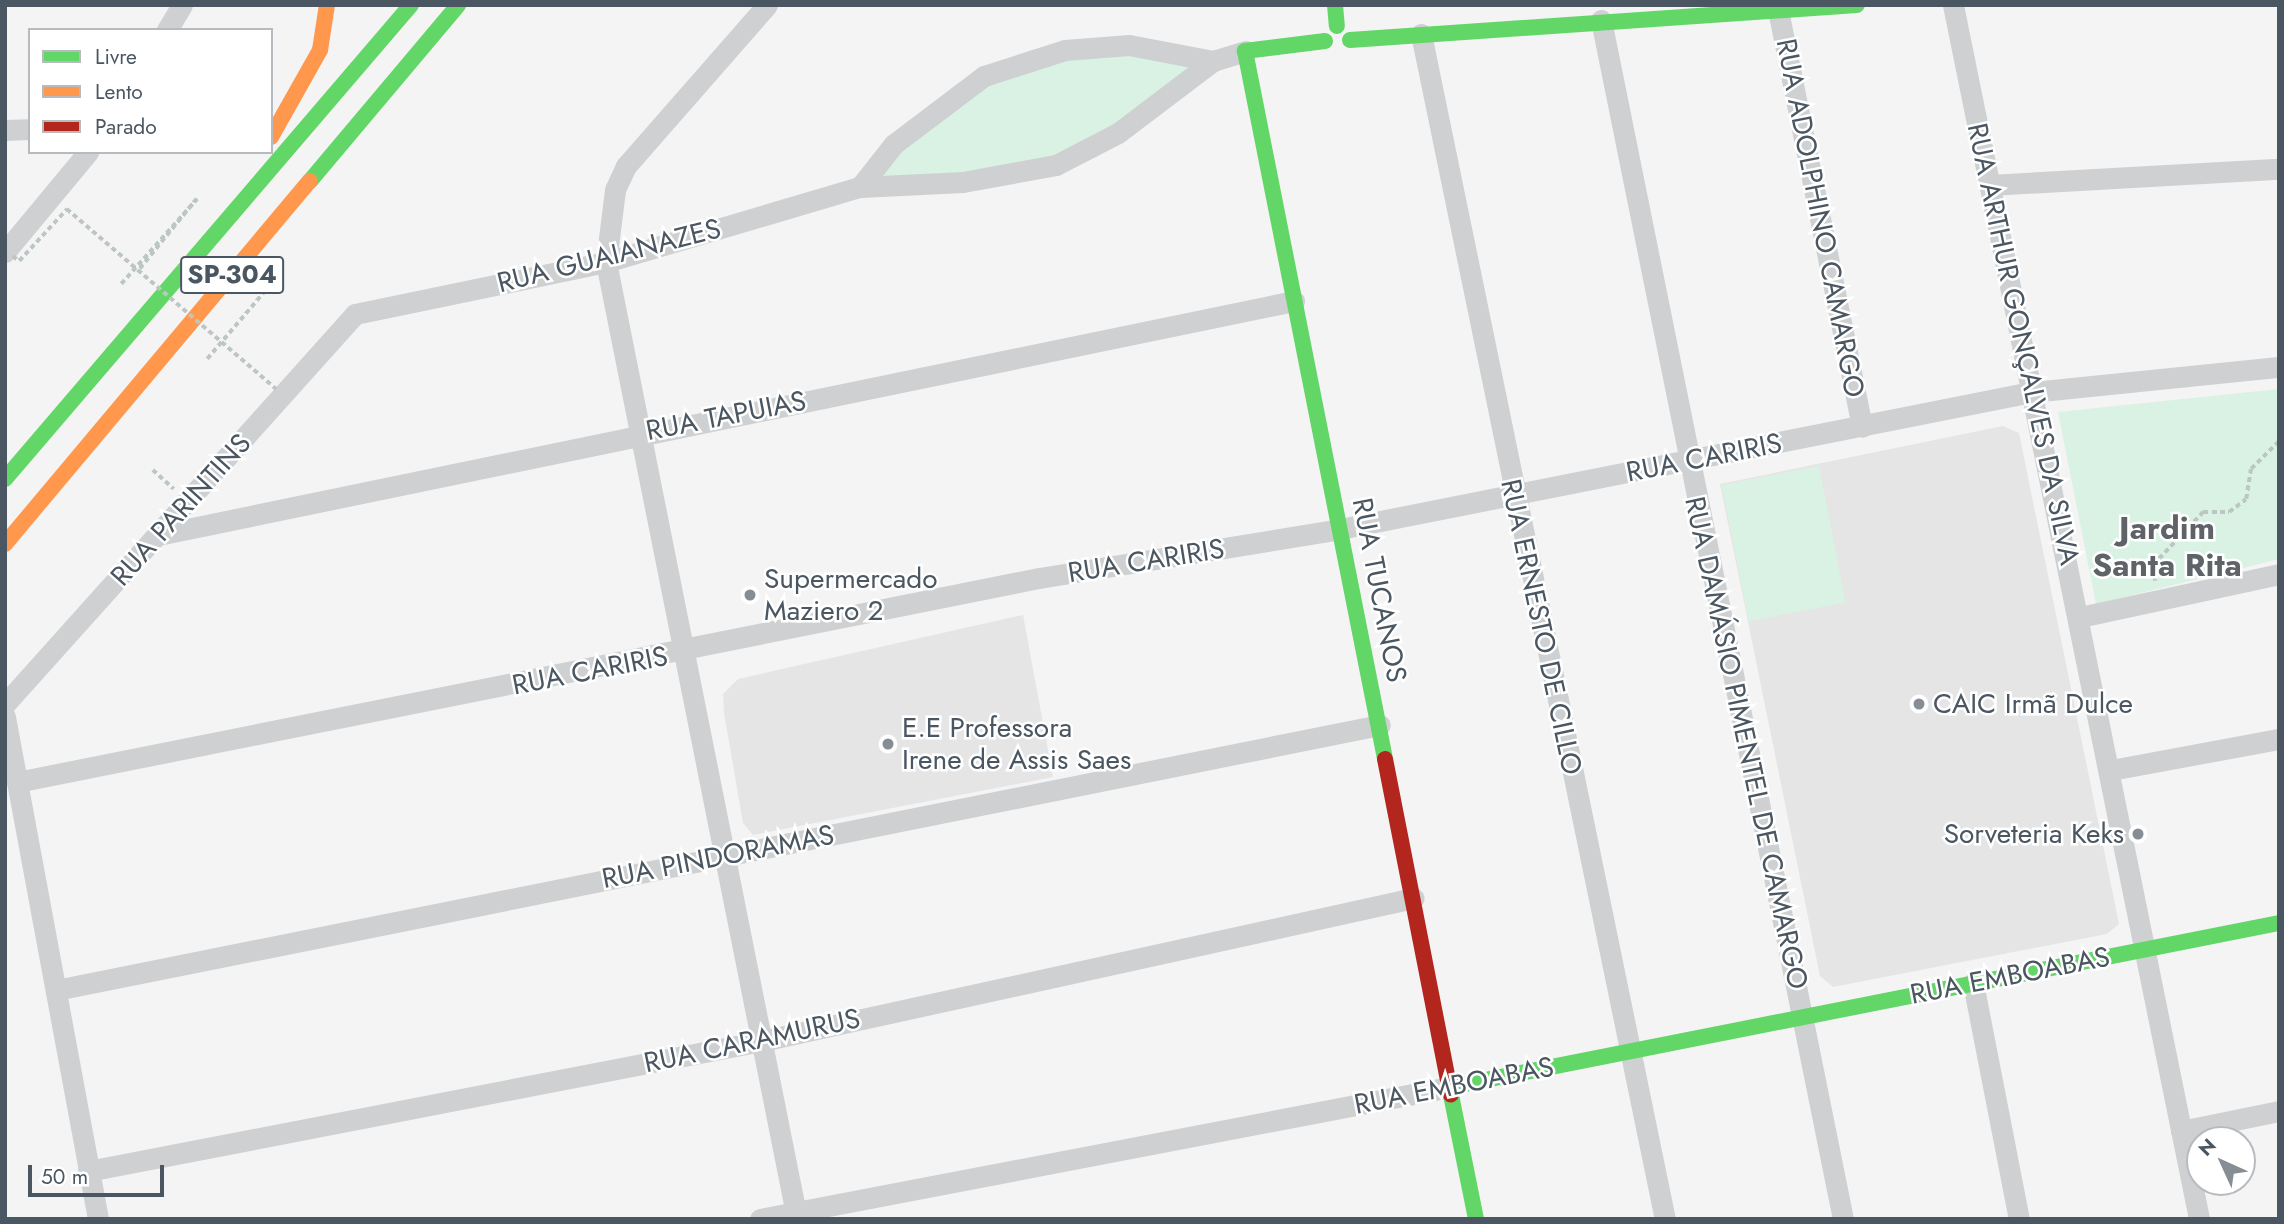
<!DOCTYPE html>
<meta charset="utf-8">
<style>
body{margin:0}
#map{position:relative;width:2284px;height:1224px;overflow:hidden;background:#f4f4f4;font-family:Jost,sans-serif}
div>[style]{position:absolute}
.education>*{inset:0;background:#e6e5e6}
.green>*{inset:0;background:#d9f2e3;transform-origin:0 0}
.path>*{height:3.5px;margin-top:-1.75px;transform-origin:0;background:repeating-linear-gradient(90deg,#bcc7c4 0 5px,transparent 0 8.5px)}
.street>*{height:21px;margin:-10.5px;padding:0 10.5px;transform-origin:10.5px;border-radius:10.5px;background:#ced0d2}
.fast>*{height:16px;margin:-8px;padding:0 8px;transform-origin:8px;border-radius:8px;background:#63d668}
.slow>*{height:16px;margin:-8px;padding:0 8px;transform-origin:8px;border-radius:8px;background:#ff974d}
.jam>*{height:16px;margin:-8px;padding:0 8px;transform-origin:8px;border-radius:8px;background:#b3261e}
.path-bridge>*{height:3.5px;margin-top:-1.75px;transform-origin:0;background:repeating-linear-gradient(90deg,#bcc7c4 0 5px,transparent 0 8.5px)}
.dots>*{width:19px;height:19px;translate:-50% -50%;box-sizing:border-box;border:4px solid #fff;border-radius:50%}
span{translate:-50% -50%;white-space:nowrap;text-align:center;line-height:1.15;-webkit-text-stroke:5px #fff;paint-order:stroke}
.shield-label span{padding:2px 5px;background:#fff;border:2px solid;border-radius:5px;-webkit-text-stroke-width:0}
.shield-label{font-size:26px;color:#4a5661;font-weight:700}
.street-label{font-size:28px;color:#4a5661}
.poi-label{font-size:28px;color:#4a5661}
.left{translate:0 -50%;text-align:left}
.right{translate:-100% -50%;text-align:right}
.quarter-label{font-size:32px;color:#5f6368;font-weight:700}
.frame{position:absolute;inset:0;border:7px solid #4a5661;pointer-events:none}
.legend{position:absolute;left:28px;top:28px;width:245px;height:126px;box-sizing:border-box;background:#fff;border:2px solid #b7bbc0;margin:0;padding:9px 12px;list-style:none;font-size:21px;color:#4a5661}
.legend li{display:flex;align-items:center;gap:14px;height:35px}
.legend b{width:35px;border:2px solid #b7bbc0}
.north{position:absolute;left:2186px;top:1126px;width:70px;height:70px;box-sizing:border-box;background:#fff;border:2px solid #b7bbc0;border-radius:50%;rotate:315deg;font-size:19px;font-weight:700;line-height:28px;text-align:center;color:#4a5661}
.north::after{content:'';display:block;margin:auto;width:24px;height:32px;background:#868d94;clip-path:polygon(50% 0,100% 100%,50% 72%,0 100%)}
.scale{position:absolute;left:28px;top:1165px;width:136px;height:32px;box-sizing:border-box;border:4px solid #4a5661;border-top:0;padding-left:9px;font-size:21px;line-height:24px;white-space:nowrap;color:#4a5661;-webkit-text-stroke:5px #fff;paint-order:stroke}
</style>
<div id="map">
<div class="education">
<div style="clip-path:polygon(2003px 426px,2019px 433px,2119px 924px,2107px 934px,1833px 987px,1820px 976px,1720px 484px)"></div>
<div style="clip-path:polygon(1023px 615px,1053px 777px,753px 835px,743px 823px,724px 713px,723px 694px,738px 679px)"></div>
</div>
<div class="green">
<div style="clip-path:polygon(1065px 50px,1213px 61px,1056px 165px,860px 187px,984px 76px)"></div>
<div style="clip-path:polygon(2279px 389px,2279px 559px,2096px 604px,2058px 412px)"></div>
<div style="left:1819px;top:466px;width:139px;height:99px;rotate:79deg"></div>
</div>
<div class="path">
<div style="left:121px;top:284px;width:114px;rotate:-48.2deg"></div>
<div style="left:197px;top:199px;width:92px;rotate:129.2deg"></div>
<div style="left:207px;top:359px;width:114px;rotate:-49.6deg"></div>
<div style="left:281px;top:272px;width:8px;rotate:-157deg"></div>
<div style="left:153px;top:470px;width:28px;rotate:42deg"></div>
<div style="left:2155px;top:581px;width:16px;rotate:-97deg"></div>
<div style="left:2153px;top:565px;width:73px;rotate:-46.7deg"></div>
<div style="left:2203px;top:512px;width:26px"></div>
<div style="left:2229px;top:512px;width:21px;rotate:-37deg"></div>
<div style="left:2246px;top:499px;width:30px;rotate:-81deg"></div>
<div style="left:2251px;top:469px;width:40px;rotate:-45deg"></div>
</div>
<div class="street">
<div style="left:767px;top:5px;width:214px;rotate:131.2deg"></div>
<div style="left:626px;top:166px;width:26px;rotate:115deg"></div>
<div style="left:615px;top:190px;width:73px;rotate:97.1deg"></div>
<div style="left:606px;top:262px;width:976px;rotate:78.71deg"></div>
<div style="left:1953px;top:5px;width:1239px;rotate:78.54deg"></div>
<div style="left:1778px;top:10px;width:425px;rotate:78.6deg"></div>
<div style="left:1601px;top:20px;width:1223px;rotate:78.59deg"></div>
<div style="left:167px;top:30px;width:29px;rotate:-59deg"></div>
<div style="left:1421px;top:34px;width:1210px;rotate:78.37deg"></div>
<div style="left:5px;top:130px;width:25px;rotate:-2deg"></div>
<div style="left:1989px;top:185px;width:290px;rotate:-3.2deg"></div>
<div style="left:860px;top:187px;width:55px;rotate:-51.7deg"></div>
<div style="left:894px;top:144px;width:113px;rotate:-37.1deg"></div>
<div style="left:984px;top:76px;width:85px;rotate:-17.8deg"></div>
<div style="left:1065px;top:50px;width:64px;rotate:-4.5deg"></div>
<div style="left:1129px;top:45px;width:86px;rotate:10.8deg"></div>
<div style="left:5px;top:252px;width:130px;rotate:-50.3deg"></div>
<div style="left:158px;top:535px;width:1160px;rotate:-11.64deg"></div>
<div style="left:2080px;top:617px;width:204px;rotate:-12.2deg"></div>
<div style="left:5px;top:704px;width:524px;rotate:-48.09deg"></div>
<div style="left:355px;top:314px;width:256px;rotate:-11.7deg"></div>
<div style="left:606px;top:262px;width:265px;rotate:-16.5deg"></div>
<div style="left:860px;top:187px;width:103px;rotate:-2.8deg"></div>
<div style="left:963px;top:182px;width:95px;rotate:-10.4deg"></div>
<div style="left:1056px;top:165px;width:70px;rotate:-27.3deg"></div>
<div style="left:1118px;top:133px;width:119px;rotate:-37.2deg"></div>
<div style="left:1213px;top:61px;width:34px;rotate:-17deg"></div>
<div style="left:5px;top:717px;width:511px;rotate:79.5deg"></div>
<div style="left:2111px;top:770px;width:171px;rotate:-10.5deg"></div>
<div style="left:17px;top:782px;width:1042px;rotate:-11.29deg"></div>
<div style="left:1039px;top:578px;width:305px;rotate:-9.2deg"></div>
<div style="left:1340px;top:529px;width:704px;rotate:-11.21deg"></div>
<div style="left:2031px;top:392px;width:249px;rotate:-5.8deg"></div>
<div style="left:1973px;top:983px;width:240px;rotate:79deg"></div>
<div style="left:56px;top:990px;width:1350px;rotate:-11.32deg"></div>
<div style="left:2181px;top:1131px;width:100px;rotate:-11.5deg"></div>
<div style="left:88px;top:1171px;width:686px;rotate:-10.92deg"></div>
<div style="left:762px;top:1041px;width:667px;rotate:-12.37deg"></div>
<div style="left:760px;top:1219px;width:703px;rotate:-10.83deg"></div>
</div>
<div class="fast">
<div style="left:1335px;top:5px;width:21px;rotate:85deg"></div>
<div style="left:1350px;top:40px;width:508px;rotate:-3.95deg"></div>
<div style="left:1325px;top:41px;width:81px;rotate:172.9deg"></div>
<div style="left:1245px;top:51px;width:722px;rotate:78.81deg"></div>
<div style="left:310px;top:181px;width:230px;rotate:-49.9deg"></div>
<div style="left:5px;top:479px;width:624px;rotate:-49.42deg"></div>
<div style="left:1450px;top:1087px;width:845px;rotate:-11.19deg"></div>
<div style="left:1451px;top:1095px;width:126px;rotate:78.6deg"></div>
</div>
<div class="slow">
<div style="left:271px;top:137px;width:100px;rotate:-60.6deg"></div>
<div style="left:320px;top:50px;width:46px;rotate:-81.2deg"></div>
<div style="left:5px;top:544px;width:474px;rotate:-50deg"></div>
</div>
<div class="jam">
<div style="left:1385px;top:759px;width:342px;rotate:78.9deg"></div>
</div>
<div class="path-bridge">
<div style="left:13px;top:256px;width:8px;rotate:40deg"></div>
<div style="left:19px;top:261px;width:71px;rotate:-47.3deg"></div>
<div style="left:67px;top:209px;width:276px;rotate:40.7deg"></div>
</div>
<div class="dots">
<div style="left:750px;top:595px;background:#868d94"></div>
<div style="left:1919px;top:704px;background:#868d94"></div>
<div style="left:888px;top:744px;background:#868d94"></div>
<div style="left:2138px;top:834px;background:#868d94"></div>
</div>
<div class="shield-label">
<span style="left:232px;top:275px">SP-304</span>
</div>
<div class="street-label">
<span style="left:1820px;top:218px;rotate:79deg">RUA ADOLPHINO CAMARGO</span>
<span style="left:609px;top:256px;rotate:-14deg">RUA GUAIANAZES</span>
<span style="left:2023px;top:344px;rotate:78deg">RUA ARTHUR GONÇALVES DA SILVA</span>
<span style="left:726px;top:416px;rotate:-11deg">RUA TAPUIAS</span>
<span style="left:1704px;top:458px;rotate:-11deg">RUA CARIRIS</span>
<span style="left:181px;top:510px;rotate:-48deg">RUA PARINTINS</span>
<span style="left:1146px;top:561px;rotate:-9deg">RUA CARIRIS</span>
<span style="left:1379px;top:590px;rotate:79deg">RUA TUCANOS</span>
<span style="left:1541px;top:627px;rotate:78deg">RUA ERNESTO DE CILLO</span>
<span style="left:590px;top:671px;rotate:-11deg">RUA CARIRIS</span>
<span style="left:1746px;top:743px;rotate:78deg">RUA DAMÁSIO PIMENTEL DE CAMARGO</span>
<span style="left:718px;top:857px;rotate:-11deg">RUA PINDORAMAS</span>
<span style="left:2010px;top:976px;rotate:-11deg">RUA EMBOABAS</span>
<span style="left:752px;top:1041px;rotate:-12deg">RUA CARAMURUS</span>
<span style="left:1454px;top:1086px;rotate:-11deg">RUA EMBOABAS</span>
</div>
<div class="poi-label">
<span class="left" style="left:764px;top:595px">Supermercado<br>Maziero 2</span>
<span class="left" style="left:1933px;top:704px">CAIC Irmã Dulce</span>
<span class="left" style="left:902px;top:744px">E.E Professora<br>Irene de Assis Saes</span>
<span class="right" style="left:2124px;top:834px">Sorveteria Keks</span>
</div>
<div class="quarter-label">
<span style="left:2167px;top:547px">Jardim<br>Santa Rita</span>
</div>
<div class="frame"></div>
<ul class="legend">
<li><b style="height:9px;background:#63d668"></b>Livre</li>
<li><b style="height:9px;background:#ff974d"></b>Lento</li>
<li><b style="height:9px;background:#b3261e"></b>Parado</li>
</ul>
<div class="north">N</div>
<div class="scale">50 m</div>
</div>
